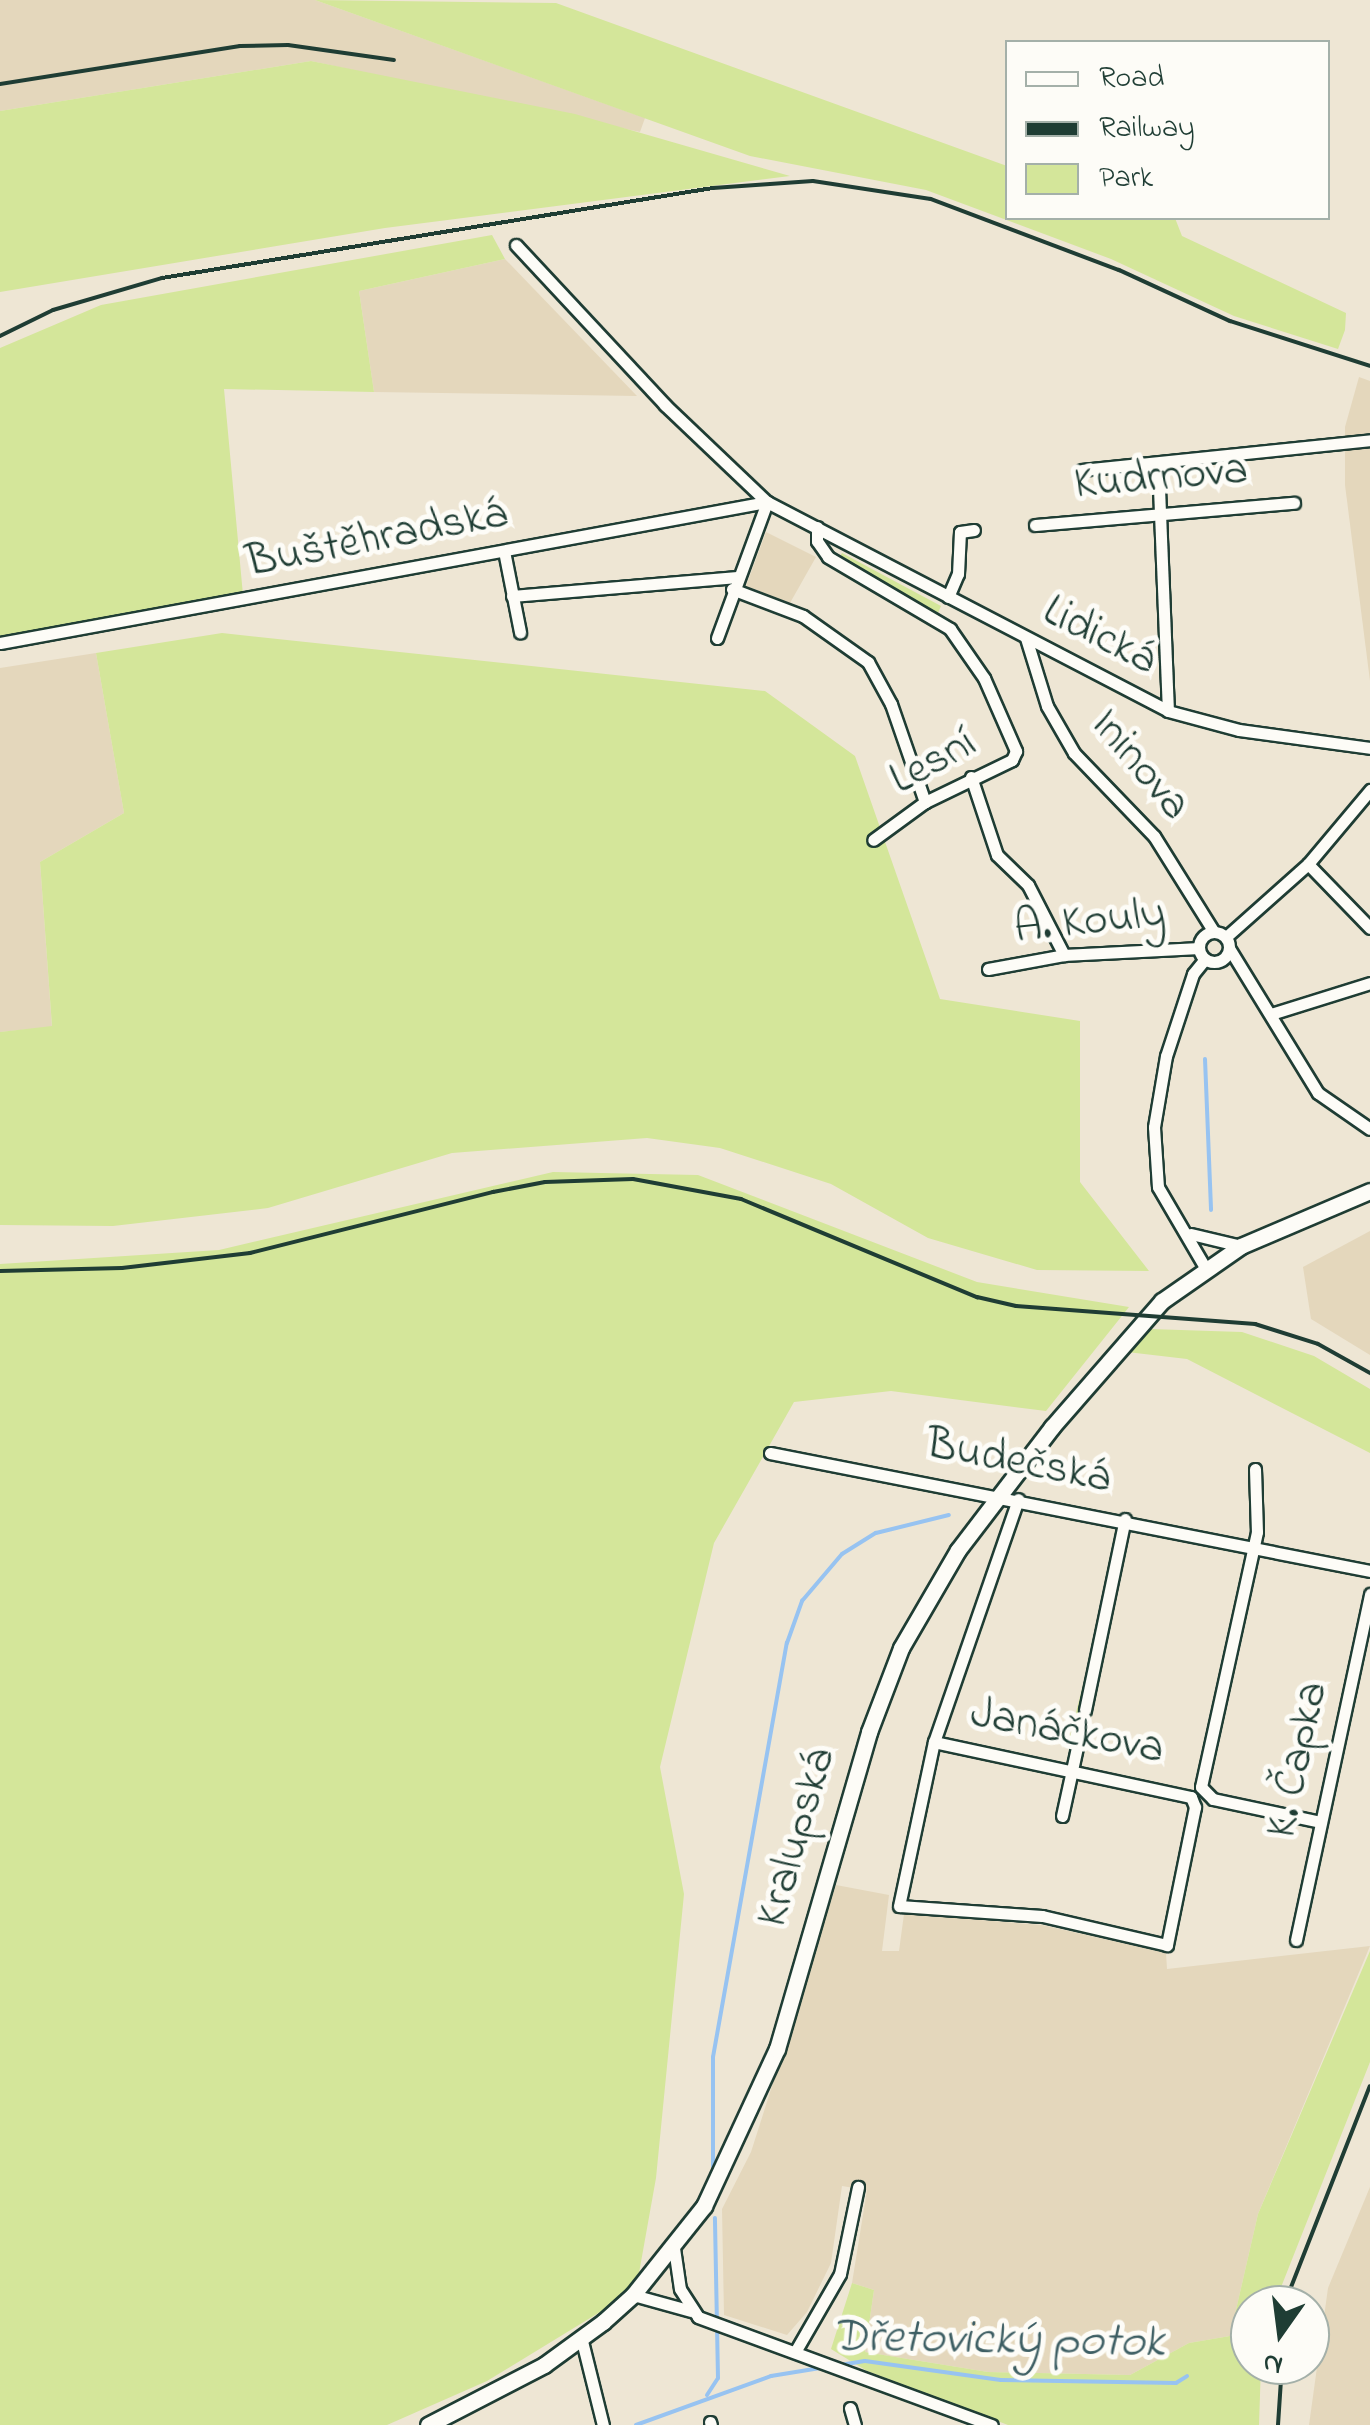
<!DOCTYPE html>
<meta charset="utf-8">
<style>
body{margin:0}
#map{position:relative;width:1370px;height:2425px;overflow:hidden;background:#eee6d4;font-family:"Indie Flower",sans-serif}
div>[style]{position:absolute}
.built>*{inset:0;background:#e4d7bc}
.green>*{inset:0;background:#d4e69a}
.stream>*{height:4px;margin:-2px;padding:0 2px;transform-origin:2px;border-radius:2px;background:#97c3f1}
.roads{filter:drop-shadow(2px 0 #1f3d34) drop-shadow(-2px 0 #1f3d34) drop-shadow(0 2px #1f3d34) drop-shadow(0 -2px #1f3d34)}
.minor>*{height:11px;margin:-5.5px;padding:0 5.5px;transform-origin:5.5px;border-radius:5.5px;background:#fdfcf7}
.minor>.ring{margin:-5.5px;padding:0;box-sizing:content-box;background:none;border:11px solid #fdfcf7;border-radius:50%}
.secondary>*{height:15px;margin:-7.5px;padding:0 7.5px;transform-origin:7.5px;border-radius:7.5px;background:#fdfcf7}
.rail>*{height:4px;margin:-2px;padding:0 2px;transform-origin:2px;border-radius:2px;background:#1f3d34}
span{translate:-50% -50%;white-space:nowrap;text-align:center;line-height:1.15;-webkit-text-stroke:10px #fdfcf7;paint-order:stroke}
.street-label{font-size:45px;color:#1f3d34}
.water-label{font-size:48px;color:#3d5e63;font-style:italic}
.legend{position:absolute;left:1005px;top:40px;width:325px;height:180px;box-sizing:border-box;background:#fdfcf7;border:2px solid #a4b0a9;margin:0;padding:12px 18px;list-style:none;font-size:30px;color:#1f3d34}
.legend li{display:flex;align-items:center;gap:20px;height:50px}
.legend b{width:50px;border:2px solid #a4b0a9}
.north{position:absolute;left:1230px;top:2285px;width:100px;height:100px;box-sizing:border-box;background:#fdfcf7;border:2px solid #a4b0a9;border-radius:50%;rotate:194deg;font-size:28px;font-weight:700;line-height:40px;text-align:center;color:#1f3d34}
.north::after{content:'';display:block;margin:auto;width:35px;height:45px;background:#1f3d34;clip-path:polygon(50% 0,100% 100%,50% 72%,0 100%)}
</style>
<div id="map">
<div class="built">
<div style="clip-path:polygon(0 0,315px 0,645px 118px,640px 132px,311px 61px,0 111px)"></div>
<div style="clip-path:polygon(505px 259px,637px 396px,374px 392px,359px 291px)"></div>
<div style="clip-path:polygon(1359px 377px,1370px 381px,1370px 681px,1345px 485px,1345px 427px)"></div>
<div style="clip-path:polygon(766px 532px,816px 557px,790px 603px,746px 586px)"></div>
<div style="clip-path:polygon(96px 653px,124px 813px,40px 862px,52px 1027px,0 1032px,0 668px)"></div>
<div style="clip-path:polygon(1370px 1231px,1370px 1355px,1311px 1319px,1303px 1267px)"></div>
<div style="clip-path:polygon(836px 1885px,889px 1895px,882px 1951px,899px 1951px,904px 1914px,1042px 1925px,1166px 1953px,1167px 1969px,1370px 1946px,1258px 2214px,1230px 2336px,1189px 2343px,1130px 2375px,988px 2372px,865px 2352px,874px 2290px,852px 2283px,867px 2190px,842px 2186px,831px 2263px,807px 2312px,787px 2335px,724px 2315px,722px 2209px,751px 2152px)"></div>
<div style="clip-path:polygon(1370px 2187px,1370px 2425px,1309px 2425px,1328px 2288px)"></div>
</div>
<div class="green">
<div style="clip-path:polygon(315px 0,556px 3px,1007px 166px,1008px 218px,1175px 218px,1182px 236px,1346px 313px,1345px 330px,1338px 349px,1234px 316px,1111px 259px,926px 190px,750px 156px)"></div>
<div style="clip-path:polygon(311px 61px,575px 114px,790px 176px,385px 228px,0 292px,0 111px)"></div>
<div style="clip-path:polygon(492px 235px,505px 259px,359px 291px,374px 392px,224px 389px,243px 595px,0 636px,0 348px,101px 305px)"></div>
<div style="clip-path:polygon(842px 553px,941px 606px,938px 613px,839px 558px)"></div>
<div style="clip-path:polygon(222px 633px,765px 691px,855px 756px,940px 999px,1080px 1021px,1080px 1182px,1149px 1271px,1037px 1270px,928px 1238px,831px 1184px,720px 1148px,647px 1138px,452px 1153px,268px 1208px,113px 1226px,0 1225px,0 1032px,52px 1026px,40px 862px,124px 813px,96px 653px)"></div>
<div style="clip-path:polygon(553px 1172px,698px 1175px,977px 1282px,1129px 1307px,1046px 1411px,891px 1391px,794px 1402px,714px 1543px,660px 1767px,684px 1894px,656px 2178px,636px 2290px,487px 2381px,387px 2425px,0 2425px,0 1264px,219px 1250px)"></div>
<div style="clip-path:polygon(1150px 1329px,1242px 1332px,1314px 1356px,1370px 1389px,1370px 1453px,1187px 1359px,1127px 1352px)"></div>
<div style="clip-path:polygon(1083px 1685px,1083px 1711px,1091px 1716px,1086px 1738px,1070px 1736px)"></div>
<div style="clip-path:polygon(1370px 1951px,1370px 2062px,1274px 2305px,1250px 2305px,1250px 2365px,1261px 2365px,1259px 2425px,1008px 2425px,867px 2371px,831px 2349px,852px 2283px,874px 2290px,865px 2352px,988px 2372px,1130px 2375px,1189px 2343px,1230px 2336px,1258px 2214px)"></div>
</div>
<div class="stream">
<div style="left:1205px;top:1059px;width:151px;rotate:87.7deg"></div>
<div style="left:713px;top:2170px;width:113px;rotate:-90deg"></div>
<div style="left:713px;top:2057px;width:421px;rotate:-79.9deg"></div>
<div style="left:787px;top:1643px;width:45px;rotate:-70.3deg"></div>
<div style="left:802px;top:1601px;width:62px;rotate:-49.6deg"></div>
<div style="left:842px;top:1554px;width:40px;rotate:-32deg"></div>
<div style="left:876px;top:1533px;width:75px;rotate:-13.9deg"></div>
<div style="left:840px;top:2365px;width:25px;rotate:-9deg"></div>
<div style="left:865px;top:2361px;width:137px;rotate:8deg"></div>
<div style="left:1001px;top:2380px;width:175px;rotate:1deg"></div>
<div style="left:1176px;top:2383px;width:13px;rotate:-32deg"></div>
<div style="left:707px;top:2395px;width:20px;rotate:-57deg"></div>
<div style="left:718px;top:2378px;width:160px;rotate:-91.1deg"></div>
<div style="left:636px;top:2425px;width:144px;rotate:-19.9deg"></div>
<div style="left:771px;top:2376px;width:56px;rotate:-9.3deg"></div>
</div>
<div class="roads">
<div class="minor">
<div style="left:516px;top:245px;width:219px;rotate:47deg"></div>
<div style="left:665px;top:405px;width:141px;rotate:43.6deg"></div>
<div style="left:767px;top:502px;width:452px;rotate:27.5deg"></div>
<div style="left:1168px;top:711px;width:73px;rotate:15deg"></div>
<div style="left:1239px;top:730px;width:132px;rotate:7.8deg"></div>
<div style="left:1158px;top:463px;width:248px;rotate:87.7deg"></div>
<div style="left:1082px;top:470px;width:290px;rotate:-5.9deg"></div>
<div style="left:1035px;top:525px;width:260px;rotate:-4.9deg"></div>
<div style="left:817px;top:527px;width:14px;rotate:90deg"></div>
<div style="left:817px;top:541px;width:19px;rotate:55deg"></div>
<div style="left:828px;top:557px;width:142px;rotate:30.5deg"></div>
<div style="left:950px;top:629px;width:60px;rotate:55.2deg"></div>
<div style="left:984px;top:678px;width:80px;rotate:66.3deg"></div>
<div style="left:1016px;top:751px;width:10px;rotate:114deg"></div>
<div style="left:1012px;top:760px;width:97px;rotate:154.2deg"></div>
<div style="left:925px;top:802px;width:64px;rotate:143.8deg"></div>
<div style="left:504px;top:551px;width:83px;rotate:78.8deg"></div>
<div style="left:732px;top:589px;width:76px;rotate:20.8deg"></div>
<div style="left:803px;top:616px;width:80px;rotate:35.3deg"></div>
<div style="left:868px;top:662px;width:48px;rotate:61.3deg"></div>
<div style="left:891px;top:704px;width:104px;rotate:70.9deg"></div>
<div style="left:512px;top:596px;width:226px;rotate:-4.8deg"></div>
<div style="left:948px;top:597px;width:25px;rotate:-67deg"></div>
<div style="left:958px;top:574px;width:42px;rotate:-87.3deg"></div>
<div style="left:960px;top:532px;width:14px;rotate:-8deg"></div>
<div style="left:717px;top:638px;width:145px;rotate:-69.8deg"></div>
<div style="left:1026px;top:638px;width:71px;rotate:72.8deg"></div>
<div style="left:1047px;top:706px;width:54px;rotate:60.1deg"></div>
<div style="left:1074px;top:753px;width:115px;rotate:46.1deg"></div>
<div style="left:1154px;top:836px;width:113px;rotate:58deg"></div>
<div style="left:0;top:643px;width:780px;rotate:-10.42deg"></div>
<div style="left:971px;top:777px;width:82px;rotate:71.6deg"></div>
<div style="left:997px;top:855px;width:43px;rotate:44.1deg"></div>
<div style="left:1028px;top:885px;width:79px;rotate:62.8deg"></div>
<div style="left:1308px;top:864px;width:89px;rotate:45.9deg"></div>
<div class="ring" style="left:1199px;top:932px;width:19px;height:19px"></div>
<div style="left:1226px;top:937px;width:110px;rotate:-41.7deg"></div>
<div style="left:1308px;top:864px;width:97px;rotate:-50deg"></div>
<div style="left:1229px;top:948px;width:170px;rotate:58.5deg"></div>
<div style="left:1318px;top:1093px;width:63px;rotate:34.7deg"></div>
<div style="left:1205px;top:959px;width:19px;rotate:129deg"></div>
<div style="left:1193px;top:974px;width:86px;rotate:108.2deg"></div>
<div style="left:1166px;top:1056px;width:72px;rotate:99.6deg"></div>
<div style="left:1154px;top:1127px;width:60px;rotate:86.2deg"></div>
<div style="left:1158px;top:1187px;width:95px;rotate:59.7deg"></div>
<div style="left:988px;top:969px;width:77px;rotate:-10.4deg"></div>
<div style="left:1064px;top:955px;width:135px;rotate:-3deg"></div>
<div style="left:1271px;top:1014px;width:104px;rotate:-17.4deg"></div>
<div style="left:1191px;top:1234px;width:51px;rotate:13.5deg"></div>
<div style="left:770px;top:1453px;width:611px;rotate:11.13deg"></div>
<div style="left:1255px;top:1469px;width:63px;rotate:88.2deg"></div>
<div style="left:1257px;top:1532px;width:261px;rotate:102.4deg"></div>
<div style="left:1201px;top:1787px;width:17px;rotate:45deg"></div>
<div style="left:1213px;top:1799px;width:110px;rotate:12deg"></div>
<div style="left:1085px;top:1710px;width:195px;rotate:-78.2deg"></div>
<div style="left:934px;top:1742px;width:263px;rotate:12.1deg"></div>
<div style="left:1191px;top:1797px;width:11px;rotate:68deg"></div>
<div style="left:1195px;top:1807px;width:141px;rotate:101.5deg"></div>
<div style="left:1167px;top:1945px;width:128px;rotate:-166.9deg"></div>
<div style="left:1042px;top:1916px;width:143px;rotate:-176deg"></div>
<div style="left:899px;top:1906px;width:168px;rotate:-78deg"></div>
<div style="left:934px;top:1742px;width:257px;rotate:-70.9deg"></div>
<div style="left:1062px;top:1816px;width:80px;rotate:-77.7deg"></div>
<div style="left:1296px;top:1940px;width:354px;rotate:-77.9deg"></div>
<div style="left:674px;top:2248px;width:41px;rotate:81.7deg"></div>
<div style="left:680px;top:2289px;width:33px;rotate:57deg"></div>
<div style="left:698px;top:2317px;width:313px;rotate:20.2deg"></div>
<div style="left:633px;top:2295px;width:60px;rotate:15.4deg"></div>
<div style="left:581px;top:2337px;width:91px;rotate:76deg"></div>
<div style="left:795px;top:2352px;width:90px;rotate:-60deg"></div>
<div style="left:840px;top:2274px;width:89px;rotate:-78.3deg"></div>
<div style="left:850px;top:2408px;width:18px;rotate:74deg"></div>
<div style="left:710px;top:2422px;width:3px;rotate:72deg"></div>
</div>
<div class="secondary">
<div style="left:428px;top:2425px;width:131px;rotate:-27.3deg"></div>
<div style="left:544px;top:2365px;width:73px;rotate:-36.1deg"></div>
<div style="left:603px;top:2322px;width:40px;rotate:-42deg"></div>
<div style="left:633px;top:2295px;width:114px;rotate:-51.4deg"></div>
<div style="left:704px;top:2206px;width:173px;rotate:-65.1deg"></div>
<div style="left:777px;top:2049px;width:330px;rotate:-73.8deg"></div>
<div style="left:869px;top:1732px;width:90px;rotate:-69.1deg"></div>
<div style="left:901px;top:1648px;width:113px;rotate:-59.8deg"></div>
<div style="left:958px;top:1550px;width:155px;rotate:-52.6deg"></div>
<div style="left:1052px;top:1427px;width:167px;rotate:-48.9deg"></div>
<div style="left:1162px;top:1301px;width:96px;rotate:-34.8deg"></div>
<div style="left:1241px;top:1246px;width:140px;rotate:-23.1deg"></div>
</div>
</div>
<div class="rail">
<div style="left:0;top:84px;width:243px;rotate:-9deg"></div>
<div style="left:240px;top:46px;width:48px;rotate:-1.2deg"></div>
<div style="left:288px;top:45px;width:107px;rotate:8.1deg"></div>
<div style="left:0;top:336px;width:59px;rotate:-26.1deg"></div>
<div style="left:53px;top:310px;width:114px;rotate:-16.4deg"></div>
<div style="left:162px;top:278px;width:558px;rotate:-9.28deg"></div>
<div style="left:713px;top:188px;width:100px;rotate:-4deg"></div>
<div style="left:813px;top:181px;width:119px;rotate:8.7deg"></div>
<div style="left:931px;top:199px;width:201px;rotate:20.7deg"></div>
<div style="left:1119px;top:270px;width:122px;rotate:24.7deg"></div>
<div style="left:1230px;top:321px;width:147px;rotate:17.8deg"></div>
<div style="left:0;top:1271px;width:122px;rotate:-1.4deg"></div>
<div style="left:122px;top:1268px;width:129px;rotate:-6.7deg"></div>
<div style="left:250px;top:1253px;width:251px;rotate:-14.1deg"></div>
<div style="left:493px;top:1192px;width:53px;rotate:-10.9deg"></div>
<div style="left:545px;top:1182px;width:88px;rotate:-2deg"></div>
<div style="left:633px;top:1179px;width:110px;rotate:10.5deg"></div>
<div style="left:741px;top:1199px;width:256px;rotate:22.6deg"></div>
<div style="left:977px;top:1297px;width:40px;rotate:13deg"></div>
<div style="left:1016px;top:1306px;width:240px;rotate:4.3deg"></div>
<div style="left:1255px;top:1324px;width:66px;rotate:17.6deg"></div>
<div style="left:1318px;top:1344px;width:60px;rotate:29.1deg"></div>
<div style="left:1284px;top:2305px;width:235px;rotate:-68.6deg"></div>
<div style="left:1278px;top:2425px;width:60px;rotate:-86.2deg"></div>
</div>
<div class="street-label">
<span style="left:1161px;top:479px;rotate:-5deg">Kudrnova</span>
<span style="left:377px;top:540px;rotate:-11deg">Buštěhradská</span>
<span style="left:1099px;top:637px;rotate:27deg">Lidická</span>
<span style="left:934px;top:763px;rotate:-29deg">Lesní</span>
<span style="left:1139px;top:766px;rotate:50deg">Ininova</span>
<span style="left:1090px;top:923px;rotate:-6deg">A. Kouly</span>
<span style="left:1018px;top:1463px;rotate:11deg">Budečská</span>
<span style="left:1067px;top:1733px;rotate:11deg">Janáčkova</span>
<span style="left:1299px;top:1760px;rotate:-78deg">K. Čapka</span>
<span style="left:798px;top:1838px;rotate:-74deg">Kralupská</span>
</div>
<div class="water-label">
<span style="left:998px;top:2341px;rotate:1deg">Dřetovický potok</span>
</div>
<ul class="legend">
<li><b style="height:12px;background:#fdfcf7"></b>Road</li>
<li><b style="height:12px;background:#1f3d34"></b>Railway</li>
<li><b style="height:28px;background:#d4e69a"></b>Park</li>
</ul>
<div class="north">N</div>
</div>
